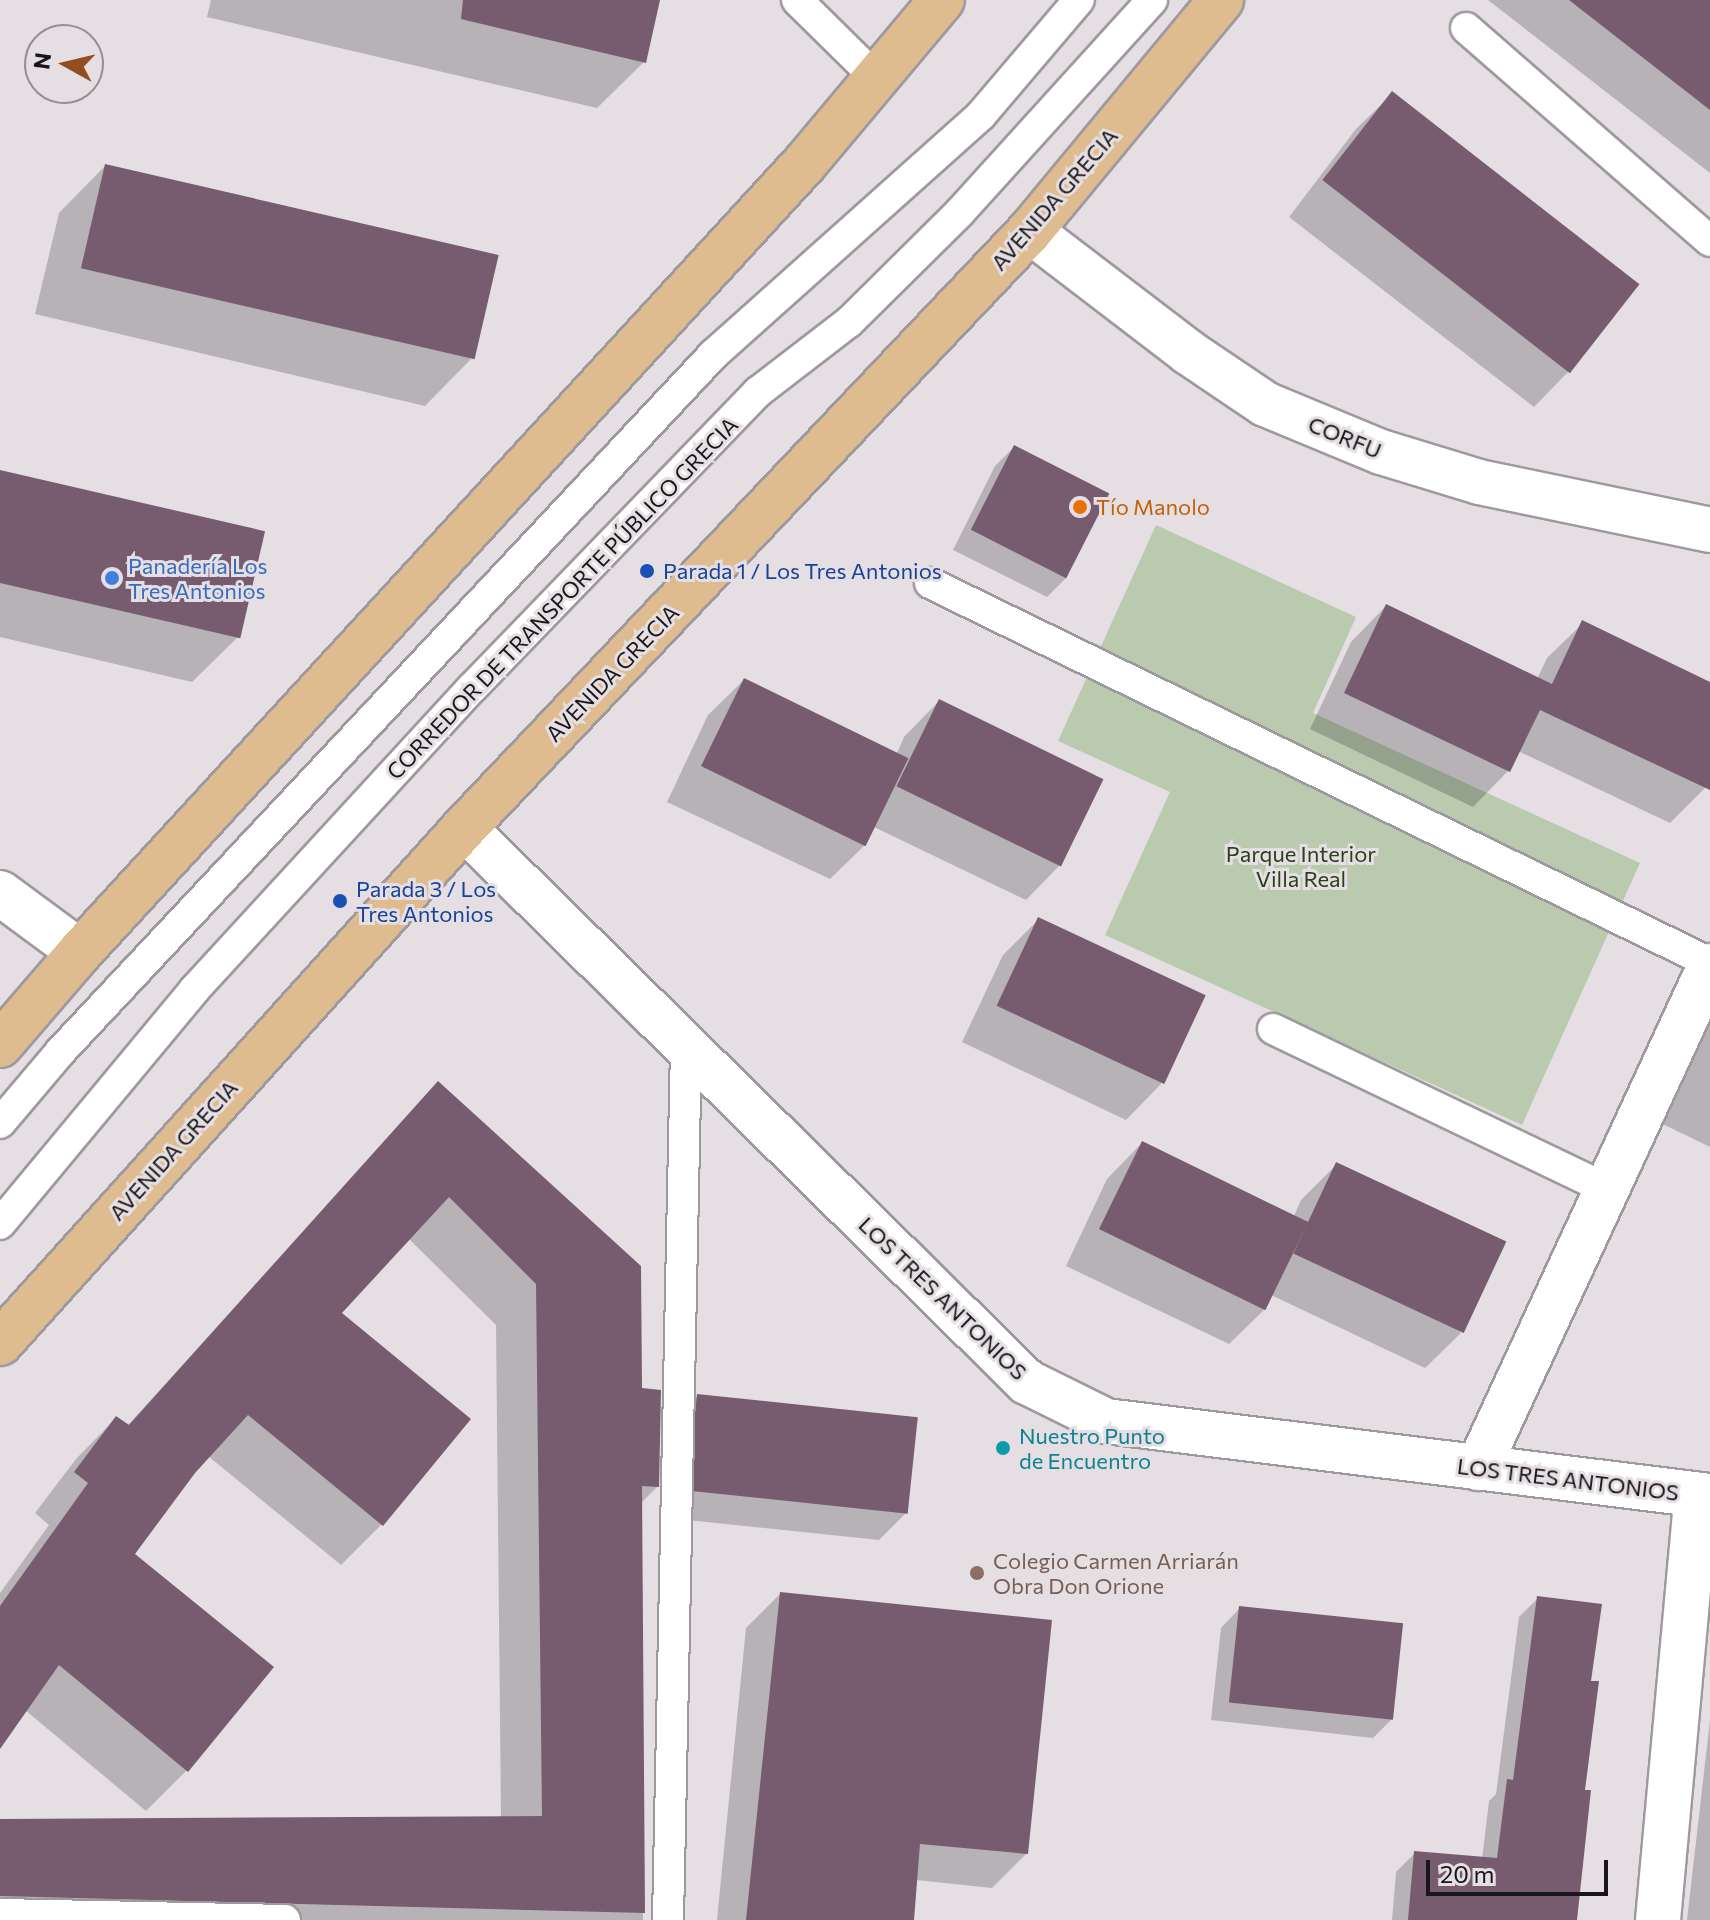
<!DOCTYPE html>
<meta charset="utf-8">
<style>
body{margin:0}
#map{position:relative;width:1710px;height:1920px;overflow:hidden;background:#e5dfe4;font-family:Commissioner,sans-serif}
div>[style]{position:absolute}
.green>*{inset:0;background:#b9caaf}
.shadow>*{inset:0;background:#0003}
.building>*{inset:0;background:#765c6e;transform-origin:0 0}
.roads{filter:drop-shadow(2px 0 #9e999e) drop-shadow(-2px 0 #9e999e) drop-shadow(0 2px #9e999e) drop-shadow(0 -2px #9e999e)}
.service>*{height:30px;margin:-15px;padding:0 15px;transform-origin:15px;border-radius:15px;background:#fff}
.minor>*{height:44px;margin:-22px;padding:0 22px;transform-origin:22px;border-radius:22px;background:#fff}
.primary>*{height:44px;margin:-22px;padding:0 22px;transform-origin:22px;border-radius:22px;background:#dfbc8f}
.dots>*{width:22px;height:22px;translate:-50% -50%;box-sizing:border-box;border:4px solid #e5dfe4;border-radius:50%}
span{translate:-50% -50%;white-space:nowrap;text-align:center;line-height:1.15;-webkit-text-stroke:6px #e5dfe4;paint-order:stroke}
.street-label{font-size:22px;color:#181618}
.food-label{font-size:22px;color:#c56008}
.left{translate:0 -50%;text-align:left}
.shop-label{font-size:22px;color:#366cbe}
.transit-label{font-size:22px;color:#164399}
.park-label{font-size:22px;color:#284116}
.culture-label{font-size:22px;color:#0d838f}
.education-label{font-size:22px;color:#785e54}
.north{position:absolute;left:24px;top:24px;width:80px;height:80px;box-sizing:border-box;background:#e5dfe4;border:2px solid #938f92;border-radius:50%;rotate:278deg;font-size:22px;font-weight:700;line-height:32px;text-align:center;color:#181618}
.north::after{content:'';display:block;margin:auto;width:28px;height:36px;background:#924e21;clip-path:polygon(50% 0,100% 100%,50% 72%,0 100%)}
.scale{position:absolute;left:1426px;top:1860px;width:182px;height:36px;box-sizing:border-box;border:4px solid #181618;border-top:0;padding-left:10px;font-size:24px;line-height:28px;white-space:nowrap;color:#181618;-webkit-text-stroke:6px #e5dfe4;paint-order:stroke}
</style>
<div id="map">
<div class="green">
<div style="clip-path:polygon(1156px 525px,1356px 617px,1313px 713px,1640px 863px,1522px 1125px,1105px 935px,1170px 792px,1058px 741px)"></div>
</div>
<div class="shadow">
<div style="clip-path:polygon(211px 0,658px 0,644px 62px,597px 108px,207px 17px)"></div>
<div style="clip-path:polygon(1488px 0,1710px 0,1710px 173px)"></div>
<div style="clip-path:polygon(1392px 94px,1569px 371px,1534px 407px,1289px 217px,1356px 129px)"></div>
<div style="clip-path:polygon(105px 166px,471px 359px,425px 406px,35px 314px,59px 213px)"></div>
<div style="clip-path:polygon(1014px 447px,1066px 578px,1047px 597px,953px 550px,995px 466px)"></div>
<div style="clip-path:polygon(0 472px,239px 636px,192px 682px,0 637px)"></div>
<div style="clip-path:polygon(1386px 606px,1537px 679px,1547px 658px,1583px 623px,1710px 684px,1710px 778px,1705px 788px,1670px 823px,1518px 751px,1508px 771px,1473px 807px,1310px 729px,1351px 642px)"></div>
<div style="clip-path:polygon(744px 680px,897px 753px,904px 737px,939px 701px,1061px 864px,1026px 900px,874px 827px,866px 844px,830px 879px,667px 802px,708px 715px)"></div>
<div style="clip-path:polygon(1039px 919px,1202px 997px,1161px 1084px,1126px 1120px,962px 1042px,1003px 955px)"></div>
<div style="clip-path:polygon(1710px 1012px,1710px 1147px,1650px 1118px)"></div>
<div style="clip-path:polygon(438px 1084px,640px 1390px,657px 1487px,641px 1503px,643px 1920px,0 1920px,0 1821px,501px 1818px,496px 1325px,408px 1238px,339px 1313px,468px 1419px,381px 1525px,341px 1565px,208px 1456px,133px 1554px,271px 1667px,186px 1771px,146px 1811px,25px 1710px,0 1746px,0 1593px,49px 1525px,35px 1513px,76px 1459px,116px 1418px,127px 1426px)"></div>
<div style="clip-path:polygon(1142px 1143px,1294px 1216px,1301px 1200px,1337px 1164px,1461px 1333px,1425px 1368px,1271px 1295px,1265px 1309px,1229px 1344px,1066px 1266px,1107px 1179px)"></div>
<div style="clip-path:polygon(698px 1396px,907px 1512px,879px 1540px,668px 1518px,670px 1424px)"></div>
<div style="clip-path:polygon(780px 1594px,1026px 1854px,992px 1888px,916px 1880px,912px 1920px,717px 1920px,746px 1628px)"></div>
<div style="clip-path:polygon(1538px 1598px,1588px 1682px,1576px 1920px,1392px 1920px,1396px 1872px,1415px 1853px,1482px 1859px,1489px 1801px,1496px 1794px,1519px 1617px)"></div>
<div style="clip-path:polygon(1240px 1608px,1392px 1719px,1373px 1738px,1211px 1720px,1221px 1628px)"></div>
<div style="clip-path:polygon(1710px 1720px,1710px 1920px,1687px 1920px)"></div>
</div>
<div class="building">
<div style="clip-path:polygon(463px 0,660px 0,646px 63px,461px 19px)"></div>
<div style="clip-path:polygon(1569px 0,1710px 0,1710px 110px)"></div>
<div style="left:1392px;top:91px;width:314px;height:113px;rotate:38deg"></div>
<div style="left:105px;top:164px;width:404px;height:107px;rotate:13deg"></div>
<div style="left:1014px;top:445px;width:107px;height:95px;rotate:27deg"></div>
<div style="left:0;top:470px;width:272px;height:110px;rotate:13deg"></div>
<div style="clip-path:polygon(1386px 604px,1552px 684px,1582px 620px,1710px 682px,1710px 790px,1540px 710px,1510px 772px,1344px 693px)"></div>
<div style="left:744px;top:678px;width:183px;height:98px;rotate:26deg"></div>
<div style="left:939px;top:699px;width:183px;height:97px;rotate:26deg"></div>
<div style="left:1038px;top:917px;width:185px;height:98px;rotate:25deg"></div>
<div style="clip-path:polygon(438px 1081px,641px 1266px,642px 1388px,661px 1390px,659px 1487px,642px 1486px,645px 1913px,0 1896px,0 1819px,542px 1816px,536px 1284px,449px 1197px,342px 1313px,471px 1419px,383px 1526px,248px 1415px,195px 1473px,135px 1554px,274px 1667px,188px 1772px,59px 1665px,0 1749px,0 1606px,88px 1483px,74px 1472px,116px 1416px,129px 1425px)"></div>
<div style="left:1142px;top:1141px;width:185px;height:98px;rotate:26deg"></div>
<div style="left:1336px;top:1162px;width:188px;height:101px;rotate:25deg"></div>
<div style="left:697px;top:1394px;width:222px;height:97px;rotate:6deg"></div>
<div style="clip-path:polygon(780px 1592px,1052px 1620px,1028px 1854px,920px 1844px,914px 1920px,746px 1920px)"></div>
<div style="clip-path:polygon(1537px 1596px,1602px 1604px,1591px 1681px,1599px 1681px,1585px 1790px,1591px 1790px,1577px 1920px,1408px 1920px,1414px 1851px,1497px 1858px,1507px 1779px,1513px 1780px)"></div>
<div style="left:1239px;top:1606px;width:165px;height:97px;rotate:6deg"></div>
</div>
<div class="roads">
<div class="service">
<div style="left:797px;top:0;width:114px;rotate:44.6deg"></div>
<div style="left:1466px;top:28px;width:324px;rotate:41.1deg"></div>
<div style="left:930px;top:583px;width:868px;rotate:25.97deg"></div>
<div style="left:1273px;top:1029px;width:370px;rotate:25.6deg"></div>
<div style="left:0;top:1123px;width:94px;rotate:-49.7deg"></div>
<div style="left:61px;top:1051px;width:955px;rotate:-46.87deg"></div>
<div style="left:714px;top:354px;width:358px;rotate:-41.8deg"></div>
<div style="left:981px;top:115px;width:151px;rotate:-49.6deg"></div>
<div style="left:0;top:1224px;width:304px;rotate:-50.3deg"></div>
<div style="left:194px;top:990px;width:410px;rotate:-47.4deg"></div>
<div style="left:472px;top:688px;width:412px;rotate:-46deg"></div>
<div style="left:758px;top:392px;width:115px;rotate:-37.6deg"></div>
<div style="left:849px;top:322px;width:156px;rotate:-44.7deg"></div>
<div style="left:960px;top:212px;width:286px;rotate:-47.8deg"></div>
<div style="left:0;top:1914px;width:285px;rotate:1.2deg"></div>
<div style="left:668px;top:1920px;width:873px;rotate:-88.82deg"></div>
</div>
<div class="minor">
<div style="left:1030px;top:231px;width:199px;rotate:37.4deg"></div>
<div style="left:1188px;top:352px;width:93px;rotate:34deg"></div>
<div style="left:1265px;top:404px;width:126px;rotate:22.5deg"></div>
<div style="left:1381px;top:452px;width:102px;rotate:17deg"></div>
<div style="left:1479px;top:482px;width:236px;rotate:11.7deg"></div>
<div style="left:464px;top:828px;width:790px;rotate:44.54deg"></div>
<div style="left:1027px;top:1382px;width:88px;rotate:26.3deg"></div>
<div style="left:1106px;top:1421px;width:609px;rotate:7.08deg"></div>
<div style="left:0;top:893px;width:99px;rotate:36.4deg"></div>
<div style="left:1478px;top:1468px;width:553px;rotate:-65.2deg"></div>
<div style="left:1658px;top:1920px;width:427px;rotate:-84.8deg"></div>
</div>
<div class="primary">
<div style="left:0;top:1045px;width:123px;rotate:-49.3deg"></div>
<div style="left:80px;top:952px;width:1072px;rotate:-47.42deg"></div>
<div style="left:805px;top:163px;width:213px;rotate:-50deg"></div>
<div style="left:0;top:1343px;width:693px;rotate:-47.98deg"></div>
<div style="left:464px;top:828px;width:823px;rotate:-46.53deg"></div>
<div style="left:1030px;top:231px;width:300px;rotate:-50.4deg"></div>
</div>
</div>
<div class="dots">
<div style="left:1080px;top:507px;background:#e8710a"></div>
<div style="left:647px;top:571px;background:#1a4fb4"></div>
<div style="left:112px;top:578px;background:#3f7fe0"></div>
<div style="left:340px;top:901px;background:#1a4fb4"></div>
<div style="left:1003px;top:1448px;background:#0f9aa8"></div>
<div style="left:977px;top:1573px;background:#8d6e63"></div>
</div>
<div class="street-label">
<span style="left:1054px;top:199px;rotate:-49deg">AVENIDA GRECIA</span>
<span style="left:1345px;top:437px;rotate:22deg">CORFU</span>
<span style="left:562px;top:598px;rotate:-46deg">CORREDOR DE TRANSPORTE PÚBLICO GRECIA</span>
<span style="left:612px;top:673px;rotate:-46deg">AVENIDA GRECIA</span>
<span style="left:173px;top:1150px;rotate:-48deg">AVENIDA GRECIA</span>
<span style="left:943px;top:1298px;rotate:44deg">LOS TRES ANTONIOS</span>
<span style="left:1568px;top:1479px;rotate:7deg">LOS TRES ANTONIOS</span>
</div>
<div class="food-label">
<span class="left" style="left:1096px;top:507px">Tío Manolo</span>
</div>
<div class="shop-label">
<span class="left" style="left:128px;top:578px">Panadería Los<br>Tres Antonios</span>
</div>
<div class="transit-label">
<span class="left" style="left:663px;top:571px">Parada 1 / Los Tres Antonios</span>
<span class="left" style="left:356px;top:901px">Parada 3 / Los<br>Tres Antonios</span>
</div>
<div class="park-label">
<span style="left:1301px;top:866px">Parque Interior<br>Villa Real</span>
</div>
<div class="culture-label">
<span class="left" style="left:1019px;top:1448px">Nuestro Punto<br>de Encuentro</span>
</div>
<div class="education-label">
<span class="left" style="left:993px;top:1573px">Colegio Carmen Arriarán<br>Obra Don Orione</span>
</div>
<div class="north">N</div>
<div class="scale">20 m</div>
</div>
